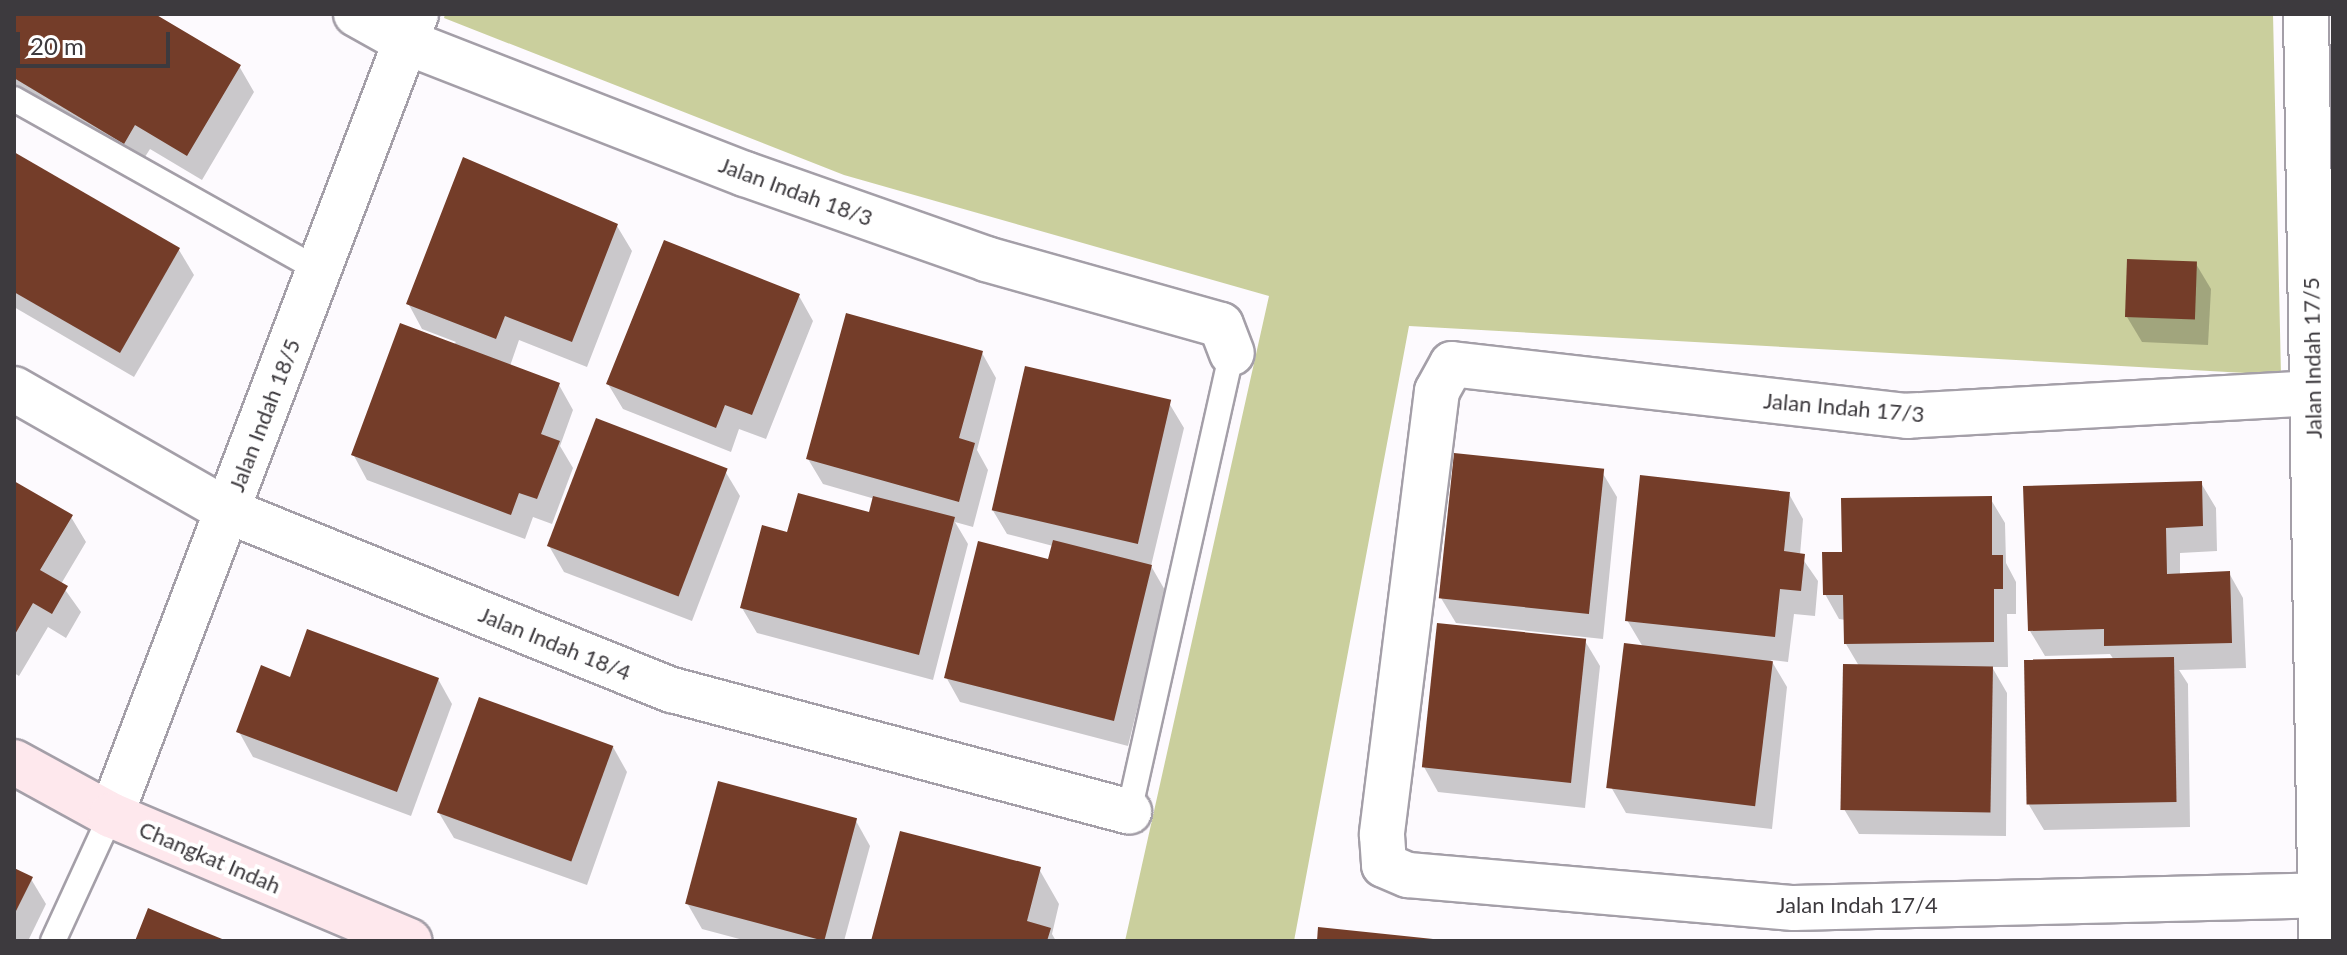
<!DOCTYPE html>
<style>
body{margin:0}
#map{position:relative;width:2347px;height:955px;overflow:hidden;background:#fdfafe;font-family:Lato,sans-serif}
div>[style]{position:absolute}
.green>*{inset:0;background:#cacf9d}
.shadow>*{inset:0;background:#0003}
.building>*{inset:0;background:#743d29;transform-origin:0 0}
.roads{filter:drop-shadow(2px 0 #a49fa8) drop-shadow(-2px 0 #a49fa8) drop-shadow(0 2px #a49fa8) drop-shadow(0 -2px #a49fa8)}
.lane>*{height:24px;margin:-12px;padding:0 12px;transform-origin:12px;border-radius:12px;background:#fff}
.street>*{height:44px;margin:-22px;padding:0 22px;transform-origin:22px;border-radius:22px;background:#fff}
.secondary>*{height:44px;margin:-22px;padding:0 22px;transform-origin:22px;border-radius:22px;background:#fee8ed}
span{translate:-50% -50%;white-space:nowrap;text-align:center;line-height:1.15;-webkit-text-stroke:8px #fff;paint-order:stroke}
.street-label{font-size:22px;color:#3d3a3e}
.frame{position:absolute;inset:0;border:16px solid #3d3a3e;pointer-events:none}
.scale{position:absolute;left:16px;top:32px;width:154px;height:36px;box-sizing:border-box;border:4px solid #3d3a3e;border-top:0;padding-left:10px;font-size:24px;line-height:28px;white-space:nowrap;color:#3d3a3e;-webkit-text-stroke:6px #fff;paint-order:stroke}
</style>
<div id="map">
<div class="green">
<div style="clip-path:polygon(445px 14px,2273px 14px,2281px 375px,1409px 326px,1294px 941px,1125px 941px,1269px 296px,844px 175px,444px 18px)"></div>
</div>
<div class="shadow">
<div style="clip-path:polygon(14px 14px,151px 14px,239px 66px,254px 92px,202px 180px,150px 149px,138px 168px,14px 94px)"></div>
<div style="clip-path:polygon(14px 154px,179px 250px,194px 275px,134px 377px,14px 307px)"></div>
<div style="clip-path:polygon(617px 226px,632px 251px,587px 367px,519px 340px,510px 366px,559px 385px,573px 410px,560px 446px,573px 468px,552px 524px,533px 517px,525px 539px,367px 480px,353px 454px,456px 342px,422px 329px,408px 303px)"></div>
<div style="clip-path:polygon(2196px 264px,2211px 289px,2208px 345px,2142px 342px,2127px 317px)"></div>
<div style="clip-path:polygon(799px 296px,813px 321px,766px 439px,739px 429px,731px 452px,623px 409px,608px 384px)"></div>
<div style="clip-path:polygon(982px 353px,996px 378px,977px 450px,988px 470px,973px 527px,955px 522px,968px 544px,933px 680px,757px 633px,742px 608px,789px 535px,871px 514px,875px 499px,823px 484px,808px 459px)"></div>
<div style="clip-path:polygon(1169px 403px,1184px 428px,1151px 566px,1166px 592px,1128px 746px,960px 702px,946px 677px,1050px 562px,1053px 546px,1007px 534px,992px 509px)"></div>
<div style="clip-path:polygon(725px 471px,740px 496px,692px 621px,564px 572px,549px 546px)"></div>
<div style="clip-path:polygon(1602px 472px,1617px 497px,1603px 639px,1456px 623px,1441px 598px)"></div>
<div style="clip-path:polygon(14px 483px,71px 517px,86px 542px,61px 584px,81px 612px,66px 638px,48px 627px,19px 676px,14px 673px)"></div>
<div style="clip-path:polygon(2201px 483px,2216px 508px,2217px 551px,2180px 553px,2180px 575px,2229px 573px,2243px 598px,2246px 668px,2179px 670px,2188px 684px,2190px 827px,2044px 830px,2029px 805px,2114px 660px,2110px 654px,2045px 656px,2030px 631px)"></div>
<div style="clip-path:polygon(1789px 494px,1803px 519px,1800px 555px,1818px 581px,1815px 616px,1794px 614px,1788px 662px,1771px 660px,1787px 687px,1772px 829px,1626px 813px,1611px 787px,1643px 647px,1627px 620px)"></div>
<div style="clip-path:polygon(1990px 498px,2005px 523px,2006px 563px,2016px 582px,2016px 614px,2007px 614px,2008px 667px,1992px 667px,2007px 693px,2006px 836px,1859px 834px,1844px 809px,1859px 666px,1846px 644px,1846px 620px,1839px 619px,1825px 594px,1844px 554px)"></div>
<div style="clip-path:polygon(1585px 641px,1600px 666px,1585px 808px,1438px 792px,1424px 767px)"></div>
<div style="clip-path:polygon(291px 679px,438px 679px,452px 704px,411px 816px,253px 757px,239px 732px)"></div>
<div style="clip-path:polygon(613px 747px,627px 772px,587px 885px,454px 838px,439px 813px)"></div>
<div style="clip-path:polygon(856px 821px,870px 846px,844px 941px,747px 941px,702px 929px,687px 903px)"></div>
<div style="clip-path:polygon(1039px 869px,1059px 904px,1052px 934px,1056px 941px,873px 941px)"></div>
<div style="clip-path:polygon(14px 870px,31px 879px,46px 904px,28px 941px,14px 941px)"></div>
</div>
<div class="building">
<div style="clip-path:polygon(14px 14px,155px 14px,241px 65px,187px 156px,135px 125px,124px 144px,14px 78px)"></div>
<div style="clip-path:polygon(14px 152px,180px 248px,120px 353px,14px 292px)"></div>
<div style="clip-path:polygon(463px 157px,618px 224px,572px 342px,505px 316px,496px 339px,406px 304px)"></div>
<div style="clip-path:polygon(664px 240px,800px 294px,752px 415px,725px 405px,716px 428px,606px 384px)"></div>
<div style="left:2127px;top:259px;width:70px;height:58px;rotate:2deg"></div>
<div style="clip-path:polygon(846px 313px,983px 351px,959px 438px,975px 443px,959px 502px,806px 459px)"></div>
<div style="clip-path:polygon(400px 323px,560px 383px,541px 434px,560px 441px,537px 499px,519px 493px,511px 515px,351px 455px)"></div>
<div style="left:1025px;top:366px;width:150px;height:148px;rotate:13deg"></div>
<div style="left:596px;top:418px;width:141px;height:137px;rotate:21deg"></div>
<div style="left:1454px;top:453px;width:151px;height:146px;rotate:6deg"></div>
<div style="clip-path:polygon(1640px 475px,1790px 492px,1784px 551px,1805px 554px,1801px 591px,1780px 589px,1775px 637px,1625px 621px)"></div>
<div style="clip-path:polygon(14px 481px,73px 515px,40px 570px,68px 586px,52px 614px,33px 603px,14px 636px)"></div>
<div style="clip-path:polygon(2202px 481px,2203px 526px,2166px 528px,2167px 574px,2230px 571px,2232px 643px,2104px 646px,2104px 629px,2028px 631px,2023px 486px)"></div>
<div style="clip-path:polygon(798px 493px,869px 512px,873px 496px,955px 517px,919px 655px,740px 608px,762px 525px,787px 532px)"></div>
<div style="clip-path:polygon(1992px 496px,1992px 555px,2003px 555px,2003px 589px,1994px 589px,1994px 642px,1844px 644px,1843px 595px,1823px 595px,1822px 552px,1842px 552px,1841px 498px)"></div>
<div style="clip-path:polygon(1053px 540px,1152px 565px,1114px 721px,944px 678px,978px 541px,1048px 559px)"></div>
<div style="left:1437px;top:623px;width:150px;height:145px;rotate:6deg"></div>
<div style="clip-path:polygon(307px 629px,439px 678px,397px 792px,236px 732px,261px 665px,290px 677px)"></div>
<div style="left:1624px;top:643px;width:150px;height:146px;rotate:7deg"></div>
<div style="left:2174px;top:657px;width:145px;height:150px;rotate:89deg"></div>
<div style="left:1843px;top:664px;width:150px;height:146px;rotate:1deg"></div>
<div style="left:479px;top:697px;width:143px;height:123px;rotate:20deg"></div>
<div style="left:718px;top:781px;width:144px;height:127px;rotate:15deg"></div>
<div style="clip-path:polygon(900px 831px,1041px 867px,1027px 921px,1051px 928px,1047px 941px,871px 941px)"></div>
<div style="clip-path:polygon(14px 868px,33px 877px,14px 915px)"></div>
<div style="clip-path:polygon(148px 908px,195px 928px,227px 941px,135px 941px)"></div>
<div style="clip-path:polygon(1318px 927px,1433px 939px,1433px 941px,1317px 941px)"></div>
</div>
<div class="roads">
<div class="lane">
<div style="left:14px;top:99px;width:350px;rotate:29.3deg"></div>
<div style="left:1129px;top:812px;width:470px;rotate:-77.4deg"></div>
<div style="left:53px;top:941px;width:139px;rotate:-65.3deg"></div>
</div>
<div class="street">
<div style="left:356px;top:14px;width:57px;rotate:29.2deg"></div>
<div style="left:406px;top:42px;width:364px;rotate:21.3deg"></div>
<div style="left:745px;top:174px;width:256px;rotate:19.4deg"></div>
<div style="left:986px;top:259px;width:244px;rotate:15.7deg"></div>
<div style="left:1221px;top:325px;width:30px;rotate:69deg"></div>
<div style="left:2306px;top:14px;width:927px;rotate:89.07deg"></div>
<div style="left:14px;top:389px;width:246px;rotate:29.7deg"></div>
<div style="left:228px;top:511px;width:479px;rotate:22deg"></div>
<div style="left:672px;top:690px;width:473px;rotate:14.9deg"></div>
<div style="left:2333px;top:392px;width:427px;rotate:176.8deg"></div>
<div style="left:1907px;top:416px;width:458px;rotate:-173.5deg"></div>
<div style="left:1452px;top:364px;width:31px;rotate:119deg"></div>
<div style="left:1437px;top:391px;width:447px;rotate:97.1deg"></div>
<div style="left:1382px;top:835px;width:30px;rotate:86deg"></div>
<div style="left:1384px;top:865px;width:26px;rotate:23deg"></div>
<div style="left:1408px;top:875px;width:387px;rotate:4.9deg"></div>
<div style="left:1794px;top:908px;width:539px;rotate:-1.38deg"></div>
<div style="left:111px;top:815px;width:857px;rotate:-69.15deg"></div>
</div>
<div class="secondary">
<div style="left:14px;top:762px;width:111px;rotate:28.7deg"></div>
<div style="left:111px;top:815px;width:324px;rotate:22.9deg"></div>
</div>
</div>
<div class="street-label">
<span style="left:796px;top:191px;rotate:20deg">Jalan Indah 18/3</span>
<span style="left:2312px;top:358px;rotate:-91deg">Jalan Indah 17/5</span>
<span style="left:1844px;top:407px;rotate:5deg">Jalan Indah 17/3</span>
<span style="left:264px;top:415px;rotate:-69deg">Jalan Indah 18/5</span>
<span style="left:555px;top:643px;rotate:22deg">Jalan Indah 18/4</span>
<span style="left:210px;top:857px;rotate:23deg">Changkat Indah</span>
<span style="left:1857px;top:905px">Jalan Indah 17/4</span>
</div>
<div class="frame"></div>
<div class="scale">20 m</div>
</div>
